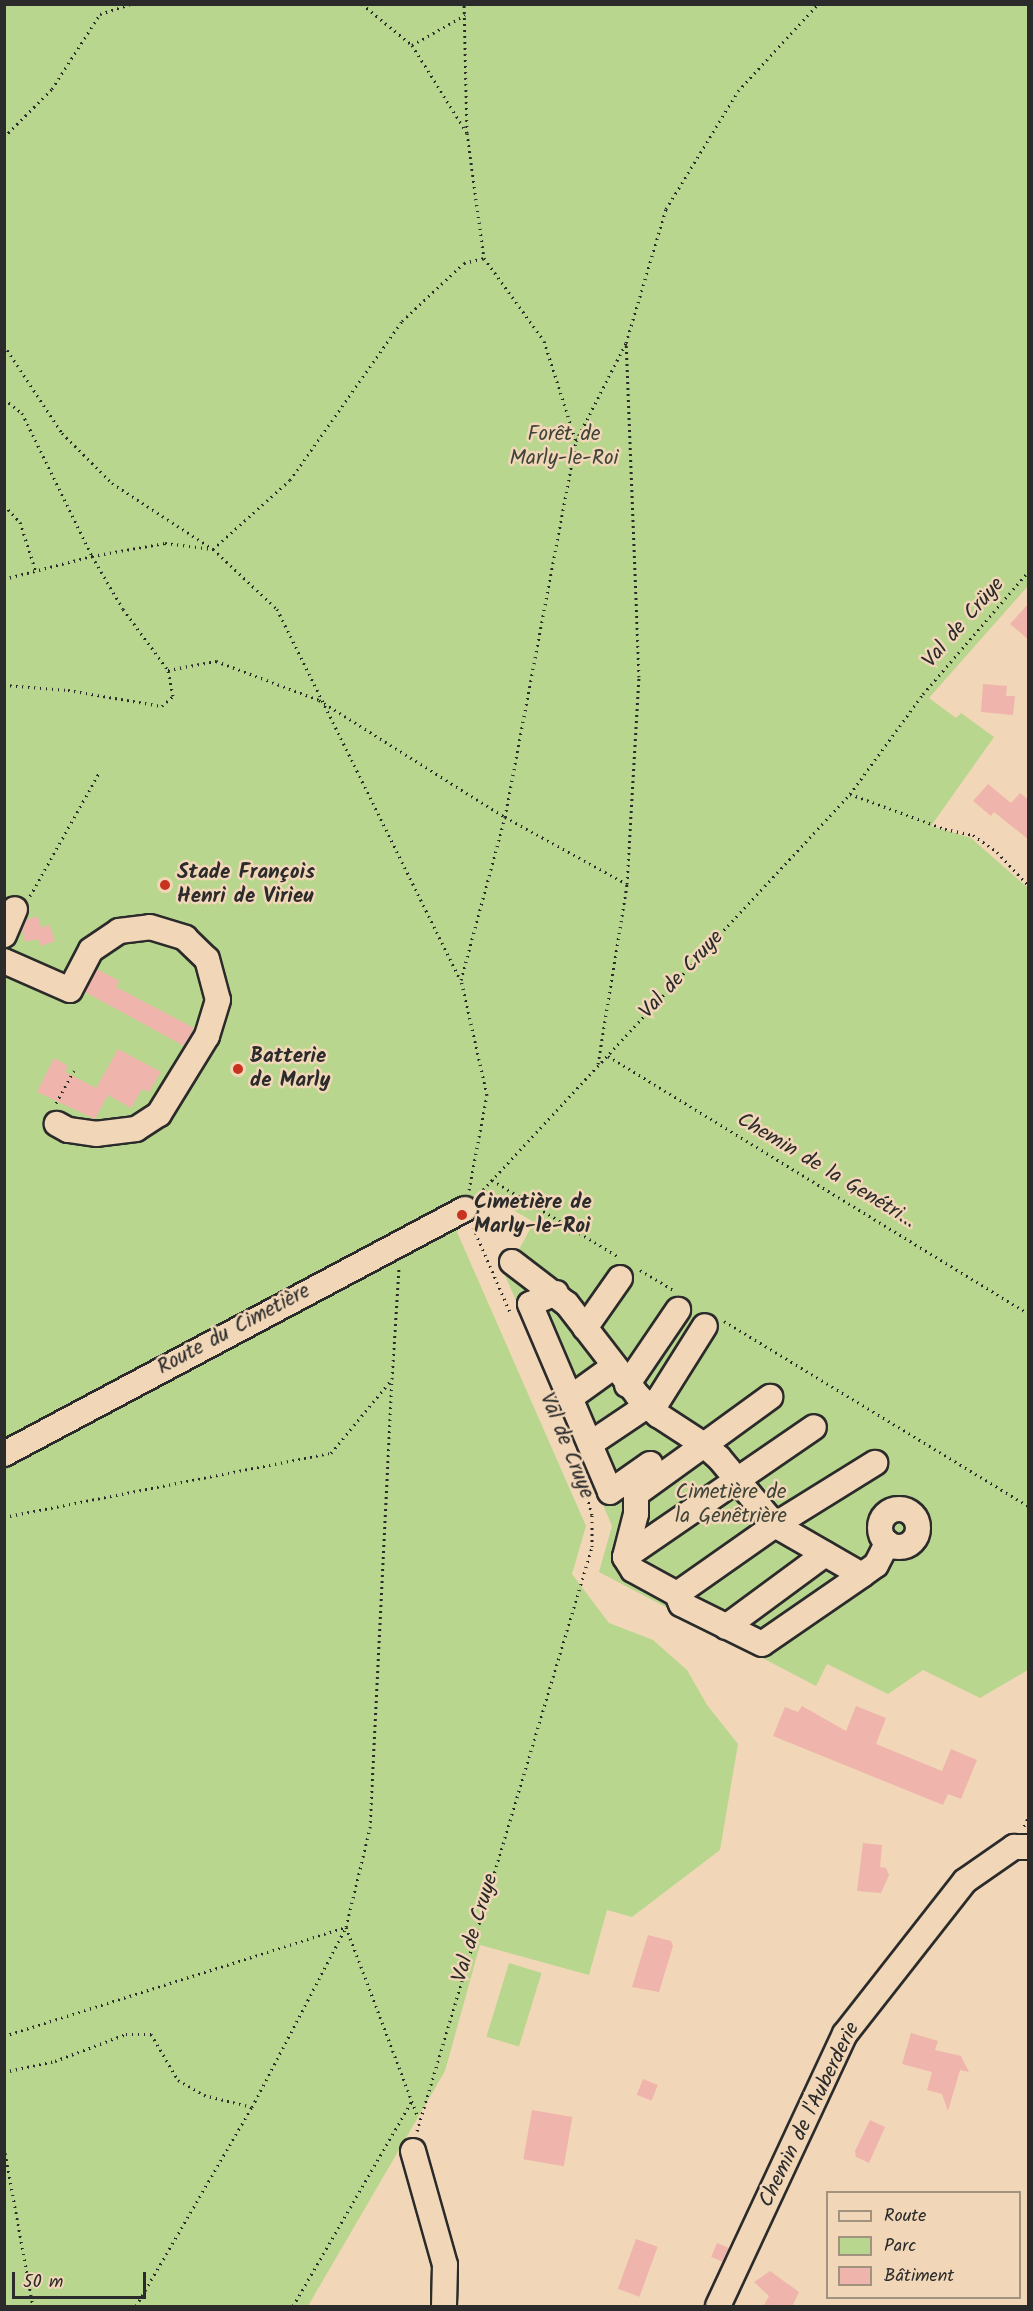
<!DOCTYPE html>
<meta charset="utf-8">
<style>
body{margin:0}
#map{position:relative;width:1033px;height:2311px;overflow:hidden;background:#f1d7b8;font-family:Kalam,sans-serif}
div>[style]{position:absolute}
.green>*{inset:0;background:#b9d68e;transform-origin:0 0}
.building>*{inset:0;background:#efb4ac;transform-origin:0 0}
.path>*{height:3px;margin-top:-1.5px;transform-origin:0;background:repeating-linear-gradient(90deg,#2b2b2b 0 1.5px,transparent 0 6px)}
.roads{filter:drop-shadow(2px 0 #2b2b2b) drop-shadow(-2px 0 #2b2b2b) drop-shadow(0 2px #2b2b2b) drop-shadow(0 -2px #2b2b2b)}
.minor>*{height:24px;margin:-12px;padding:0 12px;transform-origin:12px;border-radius:12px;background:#f1d7b8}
.minor>.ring{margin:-12px;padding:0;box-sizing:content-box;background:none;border:24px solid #f1d7b8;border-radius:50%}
.dots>*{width:16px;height:16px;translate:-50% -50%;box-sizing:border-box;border:3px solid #f1d7b8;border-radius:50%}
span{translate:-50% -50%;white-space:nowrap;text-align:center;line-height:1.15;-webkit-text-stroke:5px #f1d7b8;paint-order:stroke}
.park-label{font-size:21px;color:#40453a}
.street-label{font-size:21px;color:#2b2b2b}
.poi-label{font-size:21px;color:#2b2b2b;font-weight:700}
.left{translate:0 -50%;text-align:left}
.frame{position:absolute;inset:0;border:6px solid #2b2b2b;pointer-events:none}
.legend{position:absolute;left:826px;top:2191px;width:195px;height:108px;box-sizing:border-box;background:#f1d7b8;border:2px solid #a29280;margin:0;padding:8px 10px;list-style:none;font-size:18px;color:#2b2b2b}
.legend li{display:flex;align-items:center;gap:12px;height:30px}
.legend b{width:30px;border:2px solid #a29280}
.scale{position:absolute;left:12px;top:2272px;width:134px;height:27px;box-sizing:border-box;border:3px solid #2b2b2b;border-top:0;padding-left:8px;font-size:18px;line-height:21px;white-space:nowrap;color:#2b2b2b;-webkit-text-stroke:4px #f1d7b8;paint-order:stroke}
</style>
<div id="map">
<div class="green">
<div style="clip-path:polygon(5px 5px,1028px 5px,1028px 586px,929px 698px,956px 718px,961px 713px,994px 737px,931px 826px,971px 838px,1028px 888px,1028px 1670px,980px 1698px,923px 1670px,888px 1694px,827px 1664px,816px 1686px,599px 1572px,612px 1526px,505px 1275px,534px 1222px,483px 1193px,457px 1232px,586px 1526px,572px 1574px,609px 1623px,653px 1640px,687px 1670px,707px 1705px,738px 1744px,720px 1850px,632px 1917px,607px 1910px,589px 1975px,480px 1945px,445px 2071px,308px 2306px,5px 2306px)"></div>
<div style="left:509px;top:1963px;width:34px;height:77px;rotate:17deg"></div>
</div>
<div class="building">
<div style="clip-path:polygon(1029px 603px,1029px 640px,1010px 624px)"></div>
<div style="clip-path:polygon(983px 684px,1007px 686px,1006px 696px,1015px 696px,1013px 715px,981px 712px)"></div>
<div style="clip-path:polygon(988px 784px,1011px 803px,1020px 793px,1029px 800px,1029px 840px,994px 812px,991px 816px,973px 801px)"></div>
<div style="clip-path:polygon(37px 916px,42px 928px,49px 924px,55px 941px,41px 946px,38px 939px,25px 942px,22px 930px,26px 920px)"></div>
<div style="clip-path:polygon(97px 969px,119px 981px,116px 987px,194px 1028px,184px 1046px,85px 992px)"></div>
<div style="clip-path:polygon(118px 1049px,161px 1072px,149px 1092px,142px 1089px,131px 1108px,108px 1095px,95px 1119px,37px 1092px,54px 1058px,68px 1066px,65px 1072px,96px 1088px)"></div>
<div style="clip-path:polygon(802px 1706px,846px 1731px,856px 1706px,886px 1718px,876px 1744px,942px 1771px,951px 1749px,977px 1760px,961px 1799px,948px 1794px,943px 1805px,773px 1736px,785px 1707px,798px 1712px)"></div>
<div style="clip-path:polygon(863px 1843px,882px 1845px,880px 1867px,886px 1868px,889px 1875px,881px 1893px,857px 1891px)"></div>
<div style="clip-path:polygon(648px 1935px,671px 1941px,673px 1946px,659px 1992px,632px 1987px)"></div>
<div style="clip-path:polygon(911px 2033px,938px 2041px,935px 2050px,961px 2056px,969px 2072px,960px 2070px,948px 2111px,942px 2094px,927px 2090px,932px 2072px,902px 2064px)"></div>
<div style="left:643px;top:2079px;width:16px;height:17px;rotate:22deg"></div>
<div style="left:532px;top:2110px;width:41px;height:50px;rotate:10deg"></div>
<div style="clip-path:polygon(870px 2120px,885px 2127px,869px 2163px,856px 2157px,855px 2151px)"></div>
<div style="left:636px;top:2239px;width:23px;height:53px;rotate:20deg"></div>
<div style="left:717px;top:2243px;width:13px;height:15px;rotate:23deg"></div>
<div style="clip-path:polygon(770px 2271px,799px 2292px,792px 2307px,763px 2307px,769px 2296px,754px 2282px)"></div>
</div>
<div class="path">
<div style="left:362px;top:4px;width:65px;rotate:39.4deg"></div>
<div style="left:412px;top:45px;width:104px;rotate:58deg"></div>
<div style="left:467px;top:133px;width:129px;rotate:-91.3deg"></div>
<div style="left:412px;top:45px;width:61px;rotate:-29.5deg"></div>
<div style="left:467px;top:133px;width:126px;rotate:82.3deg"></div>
<div style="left:484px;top:258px;width:102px;rotate:54.1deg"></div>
<div style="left:544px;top:341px;width:105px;rotate:72.3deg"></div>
<div style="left:4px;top:137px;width:68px;rotate:-45deg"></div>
<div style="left:52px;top:89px;width:89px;rotate:-57.4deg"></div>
<div style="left:100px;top:14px;width:32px;rotate:-18deg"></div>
<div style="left:4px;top:345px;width:105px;rotate:56.6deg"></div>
<div style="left:62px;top:433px;width:71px;rotate:45deg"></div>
<div style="left:112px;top:483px;width:121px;rotate:33.2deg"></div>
<div style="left:213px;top:549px;width:88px;rotate:43.2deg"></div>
<div style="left:277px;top:609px;width:413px;rotate:63.7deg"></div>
<div style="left:4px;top:399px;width:23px;rotate:38deg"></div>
<div style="left:22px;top:413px;width:159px;rotate:63.9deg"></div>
<div style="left:92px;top:556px;width:61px;rotate:59.7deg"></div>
<div style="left:123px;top:609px;width:76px;rotate:53.6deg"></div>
<div style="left:168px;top:670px;width:49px;rotate:-10.6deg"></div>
<div style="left:216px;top:661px;width:110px;rotate:20.7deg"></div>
<div style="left:319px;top:700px;width:220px;rotate:32.2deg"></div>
<div style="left:505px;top:817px;width:139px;rotate:28.8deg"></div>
<div style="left:4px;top:505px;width:23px;rotate:47deg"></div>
<div style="left:20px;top:522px;width:52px;rotate:72.3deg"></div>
<div style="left:4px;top:579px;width:91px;rotate:-14.6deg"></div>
<div style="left:92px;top:556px;width:74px;rotate:-10.1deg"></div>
<div style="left:165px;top:543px;width:48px;rotate:7.1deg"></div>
<div style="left:213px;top:549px;width:103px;rotate:-41.9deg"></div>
<div style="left:290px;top:480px;width:194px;rotate:-54.8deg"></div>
<div style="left:402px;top:321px;width:85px;rotate:-43.1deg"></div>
<div style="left:464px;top:263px;width:21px;rotate:-14deg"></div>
<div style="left:4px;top:685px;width:64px;rotate:4.5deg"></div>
<div style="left:68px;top:690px;width:95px;rotate:9.7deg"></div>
<div style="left:162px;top:706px;width:15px;rotate:-42deg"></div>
<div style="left:173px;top:696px;width:26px;rotate:-101deg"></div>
<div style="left:850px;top:794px;width:124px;rotate:-53.9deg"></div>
<div style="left:923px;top:694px;width:161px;rotate:-49.3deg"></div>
<div style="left:30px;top:896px;width:141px;rotate:-60.7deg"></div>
<div style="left:608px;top:1056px;width:492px;rotate:31.5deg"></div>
<div style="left:598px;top:1064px;width:182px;rotate:-80.8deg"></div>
<div style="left:627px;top:884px;width:207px;rotate:-86.7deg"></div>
<div style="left:639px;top:677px;width:332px;rotate:-92.2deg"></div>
<div style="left:56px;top:1103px;width:37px;rotate:-61deg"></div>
<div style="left:492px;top:1180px;width:149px;rotate:31.2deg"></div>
<div style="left:469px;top:1190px;width:97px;rotate:-79.3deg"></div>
<div style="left:487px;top:1095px;width:118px;rotate:-102.7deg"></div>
<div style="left:461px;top:980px;width:169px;rotate:-74.9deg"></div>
<div style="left:505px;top:817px;width:383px;rotate:-79.3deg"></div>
<div style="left:576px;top:441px;width:110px;rotate:-63deg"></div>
<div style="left:626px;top:343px;width:140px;rotate:-73.4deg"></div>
<div style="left:666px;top:209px;width:138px;rotate:-58.6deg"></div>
<div style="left:738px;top:91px;width:118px;rotate:-47.4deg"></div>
<div style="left:479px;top:1194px;width:546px;rotate:-47.15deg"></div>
<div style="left:850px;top:794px;width:101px;rotate:20.2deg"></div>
<div style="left:945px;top:829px;width:29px;rotate:12deg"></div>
<div style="left:973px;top:835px;width:29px;rotate:35deg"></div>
<div style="left:997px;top:852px;width:45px;rotate:46.8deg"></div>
<div style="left:473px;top:1227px;width:93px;rotate:66.5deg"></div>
<div style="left:640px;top:1270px;width:39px;rotate:31deg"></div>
<div style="left:724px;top:1321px;width:356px;rotate:31.3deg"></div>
<div style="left:4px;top:1517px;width:333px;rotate:-11.1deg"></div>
<div style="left:331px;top:1453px;width:96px;rotate:-50.5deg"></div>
<div style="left:392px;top:1379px;width:112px;rotate:-86.4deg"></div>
<div style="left:1024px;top:1826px;width:9px;rotate:-63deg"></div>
<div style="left:4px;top:2036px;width:359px;rotate:-17.7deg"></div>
<div style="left:346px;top:1927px;width:204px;rotate:69.3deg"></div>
<div style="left:4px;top:2072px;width:52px;rotate:-12.2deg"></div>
<div style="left:55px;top:2061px;width:76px;rotate:-20.8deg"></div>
<div style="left:126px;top:2034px;width:25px"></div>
<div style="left:151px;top:2034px;width:53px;rotate:59.6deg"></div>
<div style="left:178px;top:2080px;width:30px;rotate:30deg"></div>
<div style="left:204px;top:2095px;width:49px;rotate:14deg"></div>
<div style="left:417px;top:2131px;width:610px;rotate:-73.32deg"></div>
<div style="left:592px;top:1547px;width:32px;rotate:-90deg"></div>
<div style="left:592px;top:1515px;width:24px;rotate:-105deg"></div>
<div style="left:4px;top:2147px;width:162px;rotate:79.7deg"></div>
<div style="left:136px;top:2306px;width:230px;rotate:-59.8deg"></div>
<div style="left:252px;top:2107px;width:203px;rotate:-62.4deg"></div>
<div style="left:346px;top:1927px;width:102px;rotate:-76.4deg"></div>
<div style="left:370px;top:1828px;width:450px;rotate:-87.2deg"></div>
<div style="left:293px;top:2306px;width:237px;rotate:-59.9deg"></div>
</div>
<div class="roads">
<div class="minor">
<div style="left:4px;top:935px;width:28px;rotate:-67deg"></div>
<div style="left:4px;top:961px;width:72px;rotate:23.7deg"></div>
<div style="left:70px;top:990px;width:45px;rotate:-62.3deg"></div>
<div style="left:91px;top:950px;width:34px;rotate:-34deg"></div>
<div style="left:119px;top:931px;width:31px;rotate:-7deg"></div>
<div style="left:150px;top:927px;width:37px;rotate:17deg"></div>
<div style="left:185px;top:938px;width:30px;rotate:44deg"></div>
<div style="left:207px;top:959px;width:42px;rotate:75deg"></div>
<div style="left:218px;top:1000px;width:38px;rotate:107deg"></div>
<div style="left:207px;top:1036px;width:92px;rotate:121.6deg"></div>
<div style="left:159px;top:1114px;width:27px;rotate:147deg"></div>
<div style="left:136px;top:1129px;width:39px;rotate:173deg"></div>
<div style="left:97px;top:1134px;width:29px;rotate:-172deg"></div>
<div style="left:68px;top:1130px;width:13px;rotate:-151deg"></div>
<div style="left:512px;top:1262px;width:69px;rotate:37.4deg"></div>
<div style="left:567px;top:1304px;width:116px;rotate:52.3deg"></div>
<div style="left:638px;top:1396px;width:28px;rotate:44deg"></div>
<div style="left:658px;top:1415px;width:55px;rotate:33.1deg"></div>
<div style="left:704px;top:1445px;width:20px;rotate:41deg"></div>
<div style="left:719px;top:1458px;width:87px;rotate:50.1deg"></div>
<div style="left:775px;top:1525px;width:100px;rotate:29.9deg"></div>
<div style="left:862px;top:1575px;width:121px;rotate:145.4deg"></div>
<div style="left:762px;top:1644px;width:90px;rotate:-153.7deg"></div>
<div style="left:681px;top:1604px;width:11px;rotate:-112deg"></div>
<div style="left:677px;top:1594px;width:50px;rotate:-151.4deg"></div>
<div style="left:633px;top:1570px;width:15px;rotate:-122deg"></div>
<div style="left:625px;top:1557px;width:44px;rotate:-75.7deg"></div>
<div style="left:636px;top:1514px;width:20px;rotate:-90deg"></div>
<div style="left:636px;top:1494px;width:84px;rotate:-35.8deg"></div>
<div style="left:704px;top:1445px;width:82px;rotate:-36deg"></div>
<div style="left:556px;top:1293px;width:28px;rotate:157deg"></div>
<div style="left:530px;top:1304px;width:204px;rotate:66.9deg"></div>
<div style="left:610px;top:1492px;width:49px;rotate:-35deg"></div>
<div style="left:585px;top:1328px;width:61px;rotate:-55deg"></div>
<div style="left:627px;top:1385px;width:91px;rotate:-55.8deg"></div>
<div style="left:570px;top:1398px;width:53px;rotate:-35.8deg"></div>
<div style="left:652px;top:1410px;width:99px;rotate:-57.8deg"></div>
<div style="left:590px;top:1444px;width:70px;rotate:-33.9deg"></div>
<div style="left:4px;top:1454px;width:522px;rotate:-27.99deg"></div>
<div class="ring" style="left:880px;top:1509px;width:14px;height:14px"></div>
<div style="left:625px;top:1557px;width:229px;rotate:-34.5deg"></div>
<div style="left:862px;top:1575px;width:17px;rotate:-36deg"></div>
<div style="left:876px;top:1565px;width:25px;rotate:-63deg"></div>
<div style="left:677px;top:1594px;width:120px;rotate:-35.1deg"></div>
<div style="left:775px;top:1525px;width:118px;rotate:-31.8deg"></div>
<div style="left:726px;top:1627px;width:123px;rotate:-36.4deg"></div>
<div style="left:413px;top:2151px;width:118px;rotate:74.3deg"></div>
<div style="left:445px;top:2265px;width:41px;rotate:91.4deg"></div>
<div style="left:718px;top:2306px;width:300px;rotate:-65deg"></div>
<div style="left:845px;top:2034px;width:194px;rotate:-51.9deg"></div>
<div style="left:965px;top:1881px;width:60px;rotate:-34.8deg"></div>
<div style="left:1014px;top:1847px;width:14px"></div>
</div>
</div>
<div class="dots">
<div style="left:165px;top:885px;background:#c8321e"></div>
<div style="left:238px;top:1069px;background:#c8321e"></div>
<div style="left:462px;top:1215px;background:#c8321e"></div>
</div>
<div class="park-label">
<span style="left:564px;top:447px">Forêt de<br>Marly-le-Roi</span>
<span style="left:731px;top:1505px">Cimetière de<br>la Genêtrière</span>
</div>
<div class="street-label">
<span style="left:964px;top:623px;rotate:-49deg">Val de Crüye</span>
<span style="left:682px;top:975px;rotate:-47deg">Val de Cruye</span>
<span style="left:826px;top:1171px;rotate:31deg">Chemin de la Genétri...</span>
<span style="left:234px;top:1330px;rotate:-28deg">Route du Cimetière</span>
<span style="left:566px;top:1446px;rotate:68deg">Val de Cruye</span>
<span style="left:476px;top:1928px;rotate:-73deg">Val de Cruye</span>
<span style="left:810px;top:2115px;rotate:-64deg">Chemin de l'Auberderie</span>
</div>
<div class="poi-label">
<span class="left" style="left:177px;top:885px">Stade François<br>Henri de Virieu</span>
<span class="left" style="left:250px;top:1069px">Batterie<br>de Marly</span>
<span class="left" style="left:474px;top:1215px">Cimetière de<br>Marly-le-Roi</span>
</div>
<div class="frame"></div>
<ul class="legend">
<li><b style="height:8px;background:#f1d7b8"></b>Route</li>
<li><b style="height:16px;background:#b9d68e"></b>Parc</li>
<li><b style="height:16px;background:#efb4ac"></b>Bâtiment</li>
</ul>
<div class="scale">50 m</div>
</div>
